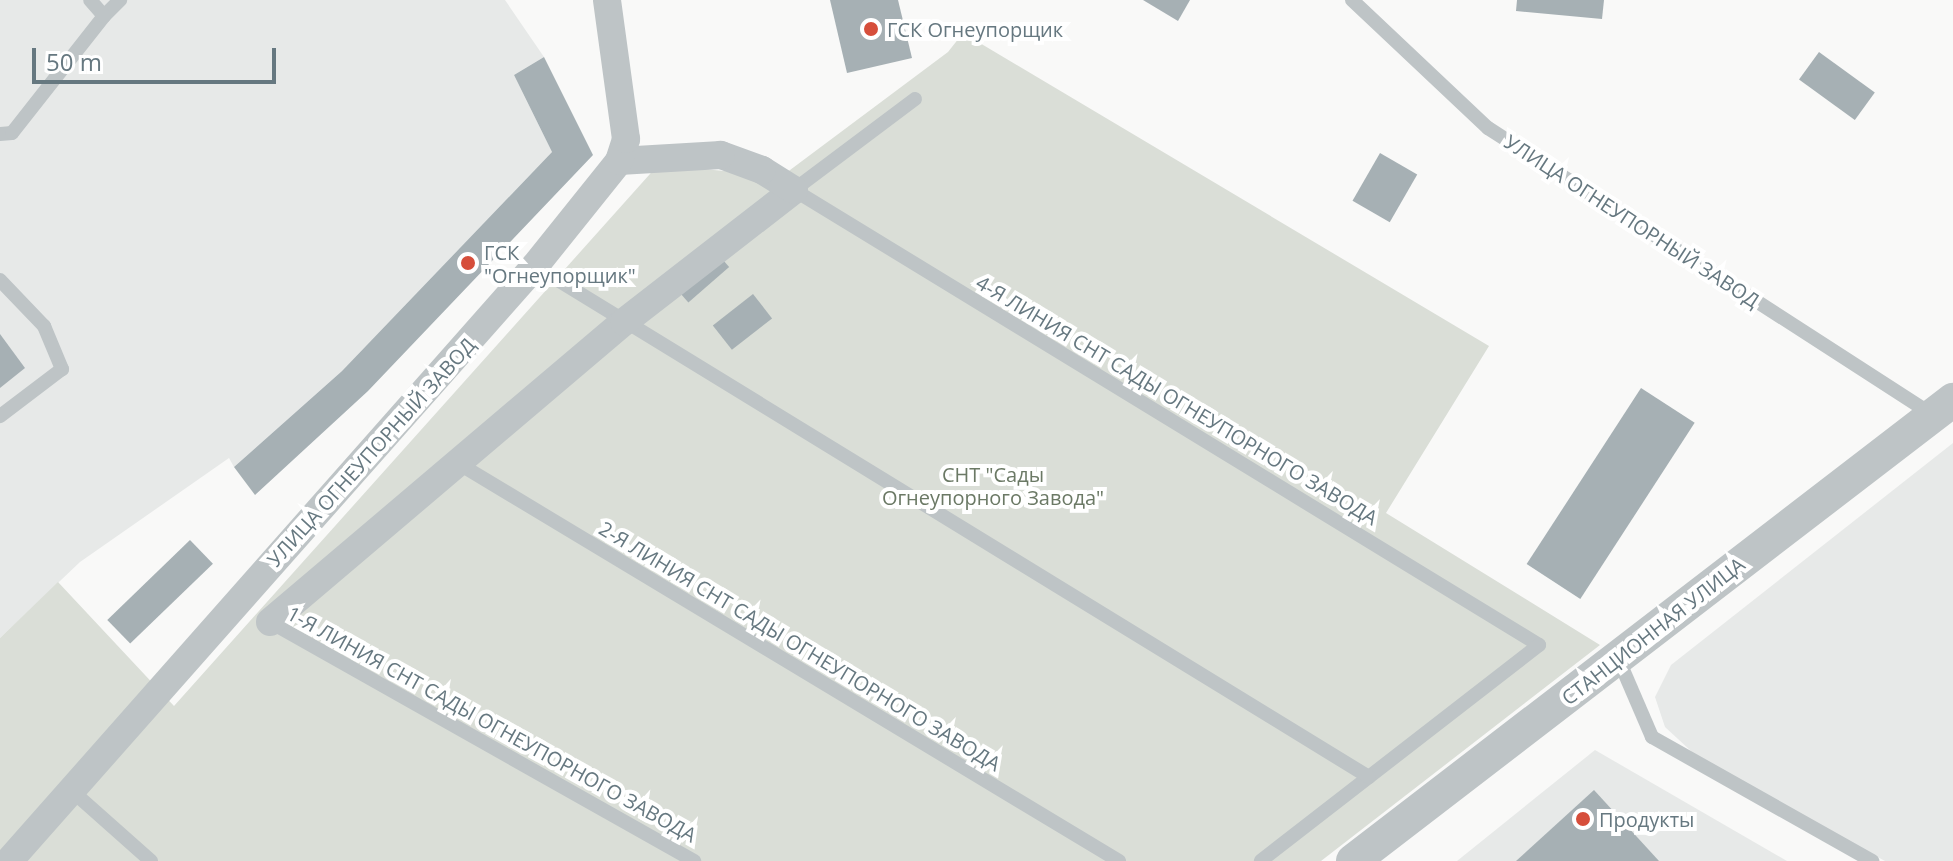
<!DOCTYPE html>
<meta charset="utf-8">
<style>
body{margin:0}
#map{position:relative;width:1953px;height:861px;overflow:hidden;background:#f9f9f8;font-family:"Open Sans",sans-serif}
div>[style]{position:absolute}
.built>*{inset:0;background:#e7e9e8}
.green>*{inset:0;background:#daded7}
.building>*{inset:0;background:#a6b0b4;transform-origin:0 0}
.service>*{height:14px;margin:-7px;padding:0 7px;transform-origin:7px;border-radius:7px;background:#bec4c6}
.minor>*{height:28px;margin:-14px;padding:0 14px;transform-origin:14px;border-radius:14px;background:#bec4c6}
.tertiary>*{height:34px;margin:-17px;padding:0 17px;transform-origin:17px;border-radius:17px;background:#bec4c6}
.dots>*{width:22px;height:22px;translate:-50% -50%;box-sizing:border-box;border:4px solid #fff;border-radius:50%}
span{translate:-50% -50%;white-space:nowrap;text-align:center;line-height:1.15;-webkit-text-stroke:8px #fff;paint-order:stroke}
.poi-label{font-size:20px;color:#667880}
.left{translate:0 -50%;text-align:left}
.street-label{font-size:20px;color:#667880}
.park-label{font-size:20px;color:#6b7965}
.scale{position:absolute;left:32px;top:48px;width:244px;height:36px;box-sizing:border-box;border:4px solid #667880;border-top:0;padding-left:10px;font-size:24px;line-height:28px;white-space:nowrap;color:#667880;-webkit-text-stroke:6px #fff;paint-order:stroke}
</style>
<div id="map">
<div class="built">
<div style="clip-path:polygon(0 0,505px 0,544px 57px,514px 75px,552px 152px,342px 371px,234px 467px,229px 458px,80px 562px,0 638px)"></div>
<div style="clip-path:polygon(1953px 443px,1953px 861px,1885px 861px,1704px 763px,1665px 727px,1655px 697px,1671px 665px)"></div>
<div style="clip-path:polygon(1595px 750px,1787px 861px,1457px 861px)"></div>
</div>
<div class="green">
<div style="clip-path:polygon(963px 33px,1489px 346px,1386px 513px,1600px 645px,1321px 861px,0 861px,0 638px,58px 582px,174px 706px,658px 165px,782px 176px,948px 52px)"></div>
</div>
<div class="building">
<div style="clip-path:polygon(830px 0,898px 0,912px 58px,847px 73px)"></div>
<div style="clip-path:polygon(1143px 0,1190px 0,1178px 21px)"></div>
<div style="clip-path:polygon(1517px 0,1604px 0,1602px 19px,1516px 11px)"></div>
<div style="left:1819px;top:52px;width:69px;height:34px;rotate:36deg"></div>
<div style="clip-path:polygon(544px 57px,593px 155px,368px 391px,255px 495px,234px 467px,342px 371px,552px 152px,514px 75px)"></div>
<div style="left:1380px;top:153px;width:43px;height:55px;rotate:30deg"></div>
<div style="left:716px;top:252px;width:20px;height:54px;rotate:49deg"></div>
<div style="left:753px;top:294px;width:31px;height:51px;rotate:52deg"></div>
<div style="clip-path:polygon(0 334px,25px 368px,0 388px)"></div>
<div style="left:1641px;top:388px;width:64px;height:210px;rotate:33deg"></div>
<div style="left:190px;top:540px;width:33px;height:115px;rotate:46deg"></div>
<div style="clip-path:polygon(1594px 790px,1659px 861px,1516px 861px)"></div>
</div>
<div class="service">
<div style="left:1352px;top:0;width:187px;rotate:43.3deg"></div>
<div style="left:1488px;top:128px;width:530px;rotate:32.82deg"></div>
<div style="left:104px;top:16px;width:23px;rotate:-45deg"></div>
<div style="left:915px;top:99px;width:151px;rotate:143.1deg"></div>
<div style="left:794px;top:190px;width:873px;rotate:31.41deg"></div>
<div style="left:1539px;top:645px;width:352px;rotate:142.2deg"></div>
<div style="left:0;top:134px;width:12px;rotate:-5deg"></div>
<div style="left:12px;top:133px;width:149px;rotate:-51.8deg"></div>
<div style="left:104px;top:16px;width:21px;rotate:-131deg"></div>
<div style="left:535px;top:266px;width:978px;rotate:31.5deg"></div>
<div style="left:0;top:280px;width:64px;rotate:46.3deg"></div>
<div style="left:44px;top:326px;width:47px;rotate:67.3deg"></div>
<div style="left:62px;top:369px;width:78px;rotate:142.8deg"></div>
<div style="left:461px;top:465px;width:768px;rotate:31.04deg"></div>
<div style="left:270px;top:622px;width:487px;rotate:29.4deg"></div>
<div style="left:1618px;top:658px;width:86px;rotate:66.7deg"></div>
<div style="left:1652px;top:737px;width:253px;rotate:29.4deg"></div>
<div style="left:71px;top:790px;width:107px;rotate:41.6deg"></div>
</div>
<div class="minor">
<div style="left:270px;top:622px;width:464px;rotate:-40.3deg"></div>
<div style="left:624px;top:322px;width:215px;rotate:-37.8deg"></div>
<div style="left:794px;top:190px;width:38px;rotate:-148deg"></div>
<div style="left:762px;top:170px;width:44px;rotate:-159.9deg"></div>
<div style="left:721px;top:155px;width:102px;rotate:176.6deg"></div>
<div style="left:9px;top:861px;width:794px;rotate:-48.52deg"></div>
<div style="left:535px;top:266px;width:134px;rotate:-51.3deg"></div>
<div style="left:619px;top:161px;width:23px;rotate:-72deg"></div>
<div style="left:626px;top:139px;width:140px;rotate:-97.8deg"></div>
</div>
<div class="tertiary">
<div style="left:1353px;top:861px;width:757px;rotate:-37.54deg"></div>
</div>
<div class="dots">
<div style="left:871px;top:29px;background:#d64e3b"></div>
<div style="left:468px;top:263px;background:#d64e3b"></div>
<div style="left:1583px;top:819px;background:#d64e3b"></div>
</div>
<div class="poi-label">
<span class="left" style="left:887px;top:29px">ГСК Огнеупорщик</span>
<span class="left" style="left:484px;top:264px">ГСК<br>"Огнеупорщик"</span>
<span class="left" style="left:1599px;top:819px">Продукты</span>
</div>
<div class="street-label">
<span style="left:1632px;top:221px;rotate:33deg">УЛИЦА ОГНЕУПОРНЫЙ ЗАВОД</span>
<span style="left:1177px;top:400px;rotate:31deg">4-Я ЛИНИЯ СНТ САДЫ ОГНЕУПОРНОГО ЗАВОДА</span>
<span style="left:371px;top:452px;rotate:-48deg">УЛИЦА ОГНЕУПОРНЫЙ ЗАВОД</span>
<span style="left:1653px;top:631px;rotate:-38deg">СТАНЦИОННАЯ УЛИЦА</span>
<span style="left:800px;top:646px;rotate:31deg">2-Я ЛИНИЯ СНТ САДЫ ОГНЕУПОРНОГО ЗАВОДА</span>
<span style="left:492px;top:724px;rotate:29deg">1-Я ЛИНИЯ СНТ САДЫ ОГНЕУПОРНОГО ЗАВОДА</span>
</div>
<div class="park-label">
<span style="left:993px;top:486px">СНТ "Сады<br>Огнеупорного Завода"</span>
</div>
<div class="scale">50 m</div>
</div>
